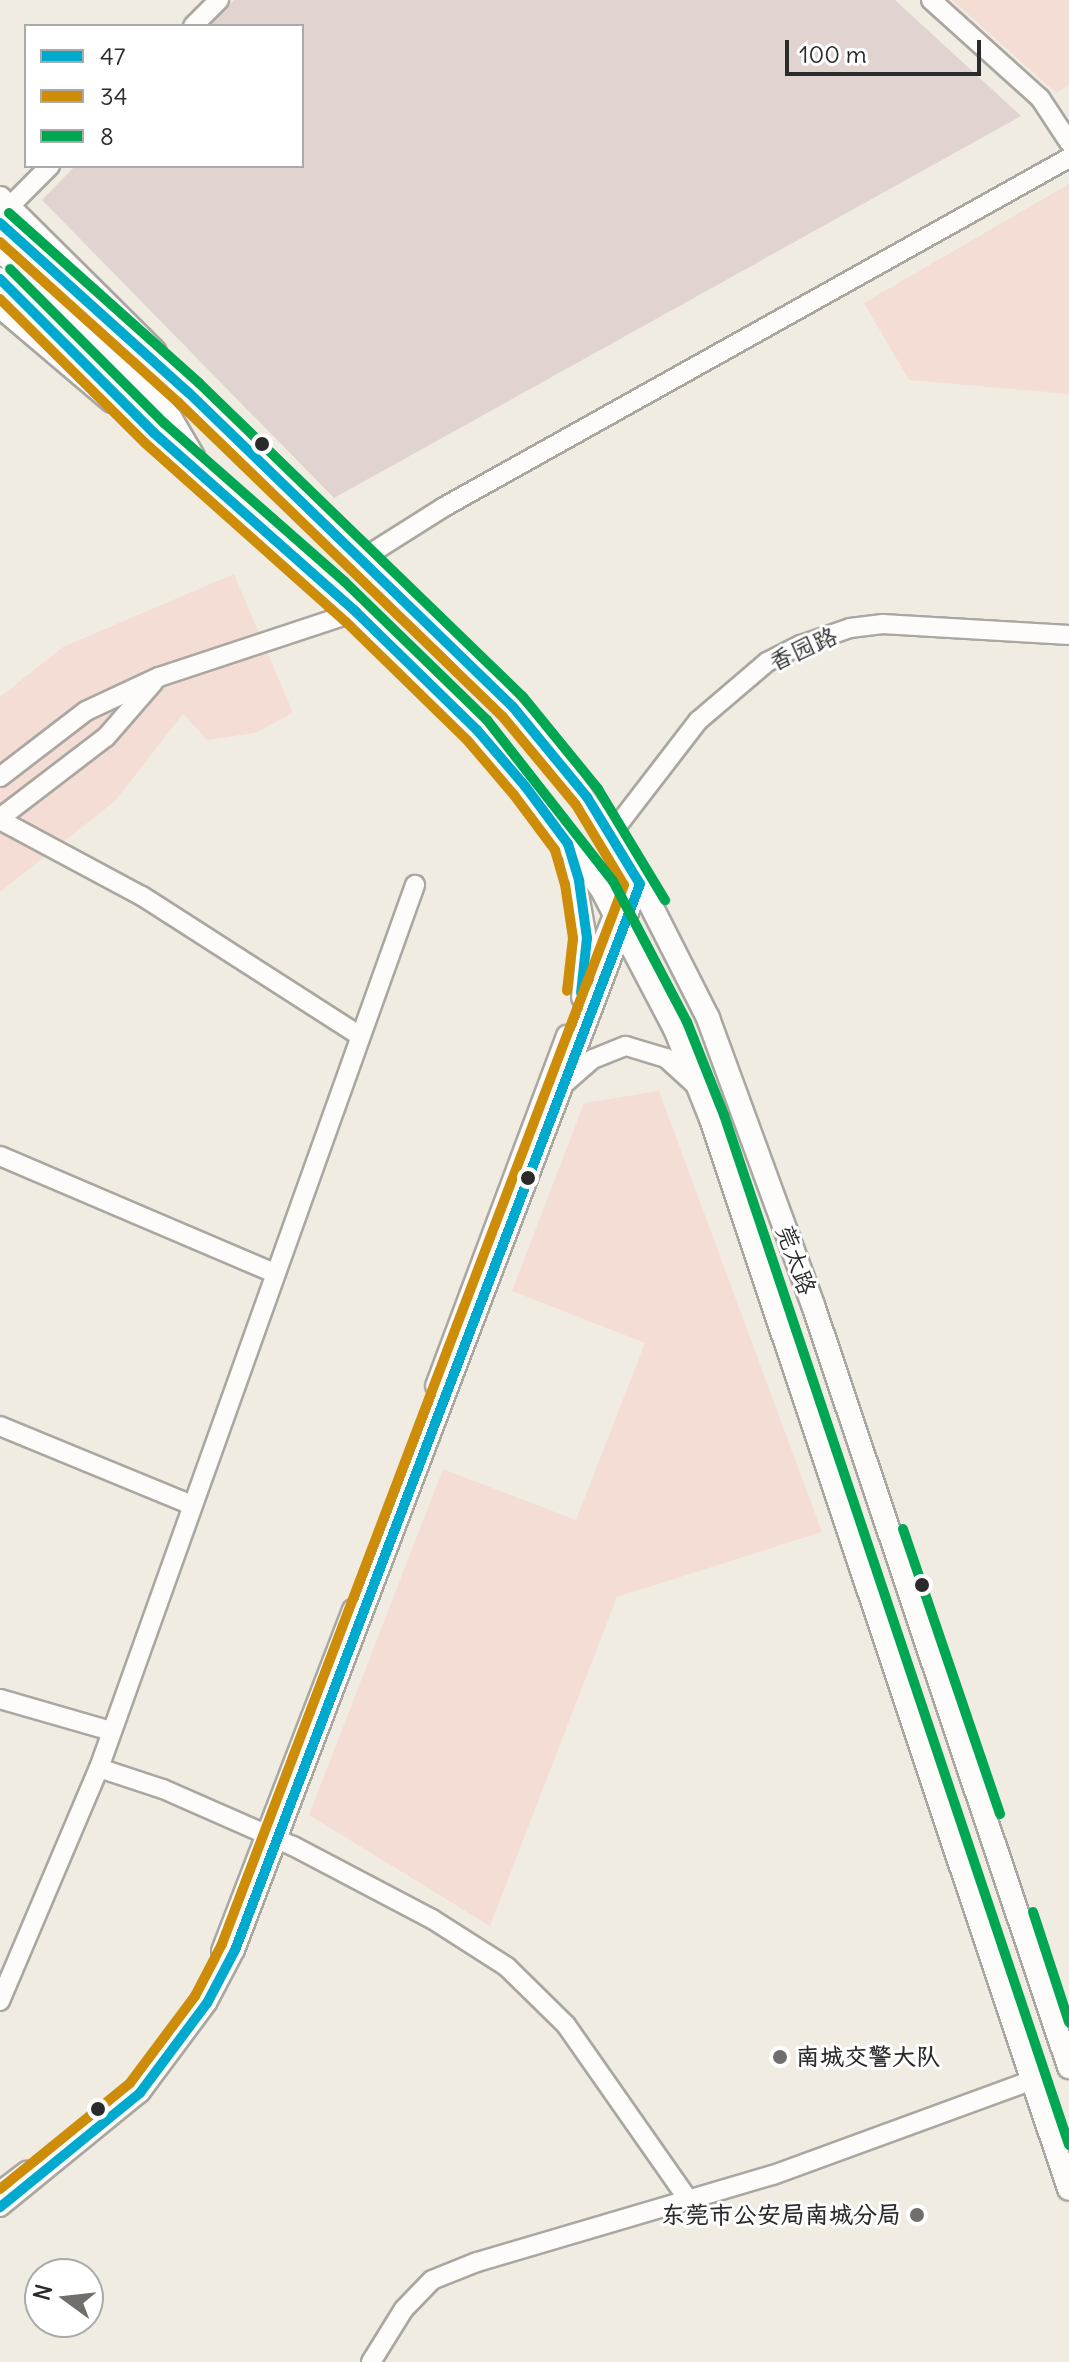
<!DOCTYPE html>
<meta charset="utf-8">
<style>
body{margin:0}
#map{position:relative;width:1069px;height:2362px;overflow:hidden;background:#f1ece2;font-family:Delius,"LXGW WenKai TC",sans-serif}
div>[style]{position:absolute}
.built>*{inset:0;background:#f4ddd5}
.industrial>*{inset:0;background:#e0d3d0}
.roads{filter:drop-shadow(2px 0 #aaa7a1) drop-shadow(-2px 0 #aaa7a1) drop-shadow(0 2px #aaa7a1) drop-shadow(0 -2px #aaa7a1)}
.minor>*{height:18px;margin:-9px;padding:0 9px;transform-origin:9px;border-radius:9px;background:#fdfcfb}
.major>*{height:22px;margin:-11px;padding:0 11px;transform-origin:11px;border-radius:11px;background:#fdfcfb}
.bus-1>*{height:10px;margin:-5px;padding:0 5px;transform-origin:5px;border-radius:5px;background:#00a9ce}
.bus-2>*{height:10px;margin:-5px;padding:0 5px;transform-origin:5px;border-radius:5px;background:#ce8d09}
.bus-3>*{height:10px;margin:-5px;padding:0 5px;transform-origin:5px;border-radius:5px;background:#00a651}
.dots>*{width:22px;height:22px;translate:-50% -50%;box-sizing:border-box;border:4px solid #fff;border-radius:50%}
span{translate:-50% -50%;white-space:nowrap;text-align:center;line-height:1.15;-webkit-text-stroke:6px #fff;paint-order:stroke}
.street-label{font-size:24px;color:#2b2b2b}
.poi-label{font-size:24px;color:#2b2b2b;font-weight:700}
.left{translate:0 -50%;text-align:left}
.right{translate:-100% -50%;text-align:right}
.legend{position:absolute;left:24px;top:24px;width:280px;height:144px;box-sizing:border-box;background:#fff;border:2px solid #aaa;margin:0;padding:10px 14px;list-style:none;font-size:24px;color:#2b2b2b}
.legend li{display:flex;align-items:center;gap:16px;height:40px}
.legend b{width:40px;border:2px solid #aaa}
.north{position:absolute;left:24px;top:2258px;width:80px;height:80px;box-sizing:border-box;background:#fff;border:2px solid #aaa;border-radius:50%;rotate:285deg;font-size:22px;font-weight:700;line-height:32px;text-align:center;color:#2b2b2b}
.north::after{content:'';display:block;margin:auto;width:28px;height:36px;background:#706f6b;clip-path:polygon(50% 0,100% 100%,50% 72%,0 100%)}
.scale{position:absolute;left:785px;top:40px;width:196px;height:36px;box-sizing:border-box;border:4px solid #2b2b2b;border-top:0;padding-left:10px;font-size:24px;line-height:28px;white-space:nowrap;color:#2b2b2b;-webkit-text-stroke:6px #fff;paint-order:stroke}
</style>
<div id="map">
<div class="built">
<div style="clip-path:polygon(952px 0,1069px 0,1069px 85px,1056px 93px)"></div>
<div style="clip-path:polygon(1069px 184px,1069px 394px,909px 380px,864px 303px)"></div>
<div style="clip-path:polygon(234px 574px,293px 713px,255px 733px,207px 740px,183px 714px,115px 801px,0 892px,0 697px,63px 647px)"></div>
<div style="clip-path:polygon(659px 1091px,822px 1532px,617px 1597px,490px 1926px,309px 1815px,443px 1469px,576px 1520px,645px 1343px,512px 1291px,584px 1103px)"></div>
</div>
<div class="industrial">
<div style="clip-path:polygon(234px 0,895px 0,1021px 116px,334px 498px,42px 200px,75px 166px,302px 166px,302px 26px,209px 26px)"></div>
</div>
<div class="roads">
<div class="minor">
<div style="left:931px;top:0;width:147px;rotate:42deg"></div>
<div style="left:1040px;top:98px;width:53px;rotate:56.6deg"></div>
<div style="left:193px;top:26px;width:37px;rotate:-45deg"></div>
<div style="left:9px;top:207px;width:58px;rotate:-45deg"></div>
<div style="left:360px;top:560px;width:99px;rotate:-32.2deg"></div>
<div style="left:444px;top:507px;width:716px;rotate:-29.18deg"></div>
<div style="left:0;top:777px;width:108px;rotate:-37.5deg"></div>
<div style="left:86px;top:711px;width:81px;rotate:-25deg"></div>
<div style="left:159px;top:677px;width:207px;rotate:-18.3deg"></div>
<div style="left:0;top:818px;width:133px;rotate:-37.4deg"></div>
<div style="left:106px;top:737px;width:72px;rotate:-49deg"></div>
<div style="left:0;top:820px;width:161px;rotate:28.2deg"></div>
<div style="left:142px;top:896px;width:259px;rotate:32.7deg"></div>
<div style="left:611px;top:834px;width:143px;rotate:-52.4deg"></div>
<div style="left:698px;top:721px;width:91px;rotate:-40.5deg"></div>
<div style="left:767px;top:662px;width:38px;rotate:-27deg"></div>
<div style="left:801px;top:645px;width:52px;rotate:-19.1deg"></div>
<div style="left:850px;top:628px;width:33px;rotate:-7deg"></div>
<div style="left:883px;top:624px;width:186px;rotate:3.4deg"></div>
<div style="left:572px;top:855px;width:84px;rotate:79.8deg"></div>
<div style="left:587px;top:938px;width:60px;rotate:95.7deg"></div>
<div style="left:591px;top:970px;width:110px;rotate:-68.1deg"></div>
<div style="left:564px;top:1084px;width:38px;rotate:-41deg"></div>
<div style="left:593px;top:1059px;width:35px;rotate:-22deg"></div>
<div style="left:626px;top:1046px;width:42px;rotate:16.7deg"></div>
<div style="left:666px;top:1058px;width:46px;rotate:42.4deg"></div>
<div style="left:0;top:1156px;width:298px;rotate:23.1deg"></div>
<div style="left:435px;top:1386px;width:375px;rotate:-69.5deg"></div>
<div style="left:0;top:1426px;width:208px;rotate:22.4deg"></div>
<div style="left:0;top:1699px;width:116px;rotate:16.1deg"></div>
<div style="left:99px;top:1768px;width:67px;rotate:18.2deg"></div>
<div style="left:163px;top:1789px;width:142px;rotate:23.7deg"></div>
<div style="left:293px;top:1846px;width:157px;rotate:27.7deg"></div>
<div style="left:432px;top:1919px;width:89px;rotate:32.6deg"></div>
<div style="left:507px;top:1967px;width:83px;rotate:44.5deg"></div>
<div style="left:566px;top:2025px;width:213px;rotate:55deg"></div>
<div style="left:221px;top:1951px;width:366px;rotate:-69deg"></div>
<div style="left:0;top:2001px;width:253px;rotate:-67deg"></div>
<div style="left:99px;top:1768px;width:938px;rotate:-70.31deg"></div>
<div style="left:0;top:2191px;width:34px;rotate:-37deg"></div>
<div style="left:0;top:2207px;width:181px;rotate:-39.2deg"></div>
<div style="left:140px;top:2093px;width:112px;rotate:-53.3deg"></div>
<div style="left:207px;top:2003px;width:60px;rotate:-62.2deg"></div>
<div style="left:235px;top:1950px;width:1140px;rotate:-69.2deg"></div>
<div style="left:371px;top:2362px;width:62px;rotate:-58.1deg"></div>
<div style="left:404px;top:2309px;width:40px;rotate:-46deg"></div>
<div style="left:432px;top:2280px;width:48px;rotate:-21.8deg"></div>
<div style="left:477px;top:2262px;width:309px;rotate:-16.4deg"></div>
<div style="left:773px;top:2175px;width:277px;rotate:-20.1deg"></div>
</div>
<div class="major">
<div style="left:0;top:198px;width:218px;rotate:44.8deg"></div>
<div style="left:0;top:223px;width:254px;rotate:42deg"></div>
<div style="left:189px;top:393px;width:370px;rotate:43.8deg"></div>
<div style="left:456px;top:649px;width:142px;rotate:47.3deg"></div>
<div style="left:552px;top:753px;width:140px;rotate:55.2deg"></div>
<div style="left:632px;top:868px;width:168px;rotate:63.1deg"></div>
<div style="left:708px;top:1018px;width:306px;rotate:69.9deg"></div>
<div style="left:813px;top:1305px;width:804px;rotate:71.43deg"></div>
<div style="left:0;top:250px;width:178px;rotate:43.2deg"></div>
<div style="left:130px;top:372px;width:62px;rotate:48.9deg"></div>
<div style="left:171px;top:419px;width:45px;rotate:59.5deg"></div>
<div style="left:0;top:279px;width:218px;rotate:45deg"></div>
<div style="left:154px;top:433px;width:242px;rotate:41.3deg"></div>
<div style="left:336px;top:593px;width:197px;rotate:44.2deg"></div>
<div style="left:477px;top:730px;width:201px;rotate:51.9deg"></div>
<div style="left:601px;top:888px;width:159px;rotate:62.3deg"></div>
<div style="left:675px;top:1029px;width:97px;rotate:68.2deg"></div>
<div style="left:711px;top:1119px;width:1128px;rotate:71.5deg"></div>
<div style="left:0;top:306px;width:147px;rotate:40.3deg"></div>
</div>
</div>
<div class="bus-1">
<div style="left:0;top:223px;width:254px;rotate:42deg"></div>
<div style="left:189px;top:393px;width:451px;rotate:44.1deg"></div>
<div style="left:513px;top:707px;width:117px;rotate:50.6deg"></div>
<div style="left:587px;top:797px;width:102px;rotate:58.7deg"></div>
<div style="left:640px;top:884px;width:1140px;rotate:110.8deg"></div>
<div style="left:235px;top:1950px;width:60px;rotate:117.8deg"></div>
<div style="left:207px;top:2003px;width:112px;rotate:126.7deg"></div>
<div style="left:140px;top:2093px;width:181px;rotate:140.8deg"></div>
<div style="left:0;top:279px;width:218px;rotate:45deg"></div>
<div style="left:154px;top:433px;width:270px;rotate:41.5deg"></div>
<div style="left:356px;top:612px;width:169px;rotate:44.3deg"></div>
<div style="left:477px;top:730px;width:74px;rotate:49.4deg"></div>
<div style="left:525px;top:786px;width:72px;rotate:53.4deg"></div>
<div style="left:568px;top:844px;width:39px;rotate:73deg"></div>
<div style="left:579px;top:881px;width:58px;rotate:82deg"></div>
<div style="left:587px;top:938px;width:55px;rotate:96.2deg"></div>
</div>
<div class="bus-2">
<div style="left:0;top:242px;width:241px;rotate:42deg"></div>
<div style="left:179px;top:403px;width:451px;rotate:44.1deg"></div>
<div style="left:503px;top:717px;width:114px;rotate:50.3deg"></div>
<div style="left:576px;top:805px;width:93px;rotate:59deg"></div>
<div style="left:624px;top:885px;width:1133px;rotate:110.79deg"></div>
<div style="left:222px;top:1944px;width:59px;rotate:117.4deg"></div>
<div style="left:195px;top:1996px;width:109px;rotate:126.8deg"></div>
<div style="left:130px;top:2083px;width:168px;rotate:140.8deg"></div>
<div style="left:0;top:299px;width:204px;rotate:44.8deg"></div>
<div style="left:145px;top:443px;width:269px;rotate:41.7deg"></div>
<div style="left:346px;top:622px;width:169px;rotate:44.3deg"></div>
<div style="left:467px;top:740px;width:72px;rotate:49.5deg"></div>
<div style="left:514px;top:795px;width:69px;rotate:53.3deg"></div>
<div style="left:555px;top:850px;width:35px;rotate:74deg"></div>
<div style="left:565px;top:884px;width:55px;rotate:81.6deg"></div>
<div style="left:573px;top:938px;width:53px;rotate:96.5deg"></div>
</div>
<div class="bus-3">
<div style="left:9px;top:213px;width:255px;rotate:41.8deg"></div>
<div style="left:199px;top:383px;width:451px;rotate:44.1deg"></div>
<div style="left:523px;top:697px;width:119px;rotate:50.8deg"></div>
<div style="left:598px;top:789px;width:130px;rotate:58.9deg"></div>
<div style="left:10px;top:269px;width:218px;rotate:45deg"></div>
<div style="left:164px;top:423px;width:241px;rotate:41.3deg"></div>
<div style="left:345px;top:582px;width:198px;rotate:44.2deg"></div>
<div style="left:487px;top:720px;width:204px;rotate:52deg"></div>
<div style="left:613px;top:881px;width:159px;rotate:62.3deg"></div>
<div style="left:687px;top:1022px;width:100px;rotate:68.3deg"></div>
<div style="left:724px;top:1115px;width:1086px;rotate:71.48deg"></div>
<div style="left:903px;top:1529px;width:301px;rotate:71.2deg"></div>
<div style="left:1033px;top:1912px;width:116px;rotate:71.9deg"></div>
</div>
<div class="dots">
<div style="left:262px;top:444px;background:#2b2b2b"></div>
<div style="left:528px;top:1178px;background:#2b2b2b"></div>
<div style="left:922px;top:1585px;background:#2b2b2b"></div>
<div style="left:780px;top:2057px;background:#706f6b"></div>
<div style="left:98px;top:2109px;background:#2b2b2b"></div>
<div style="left:917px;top:2215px;background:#706f6b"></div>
</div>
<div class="street-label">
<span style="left:803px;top:649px;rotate:-24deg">香园路</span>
<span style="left:796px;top:1260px;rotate:70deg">莞太路</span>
</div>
<div class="poi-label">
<span class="left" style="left:796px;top:2057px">南城交警大队</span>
<span class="right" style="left:901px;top:2215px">东莞市公安局南城分局</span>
</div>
<ul class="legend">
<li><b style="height:10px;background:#00a9ce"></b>47</li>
<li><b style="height:10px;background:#ce8d09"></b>34</li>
<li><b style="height:10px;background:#00a651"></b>8</li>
</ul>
<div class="north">N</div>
<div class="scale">100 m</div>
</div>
